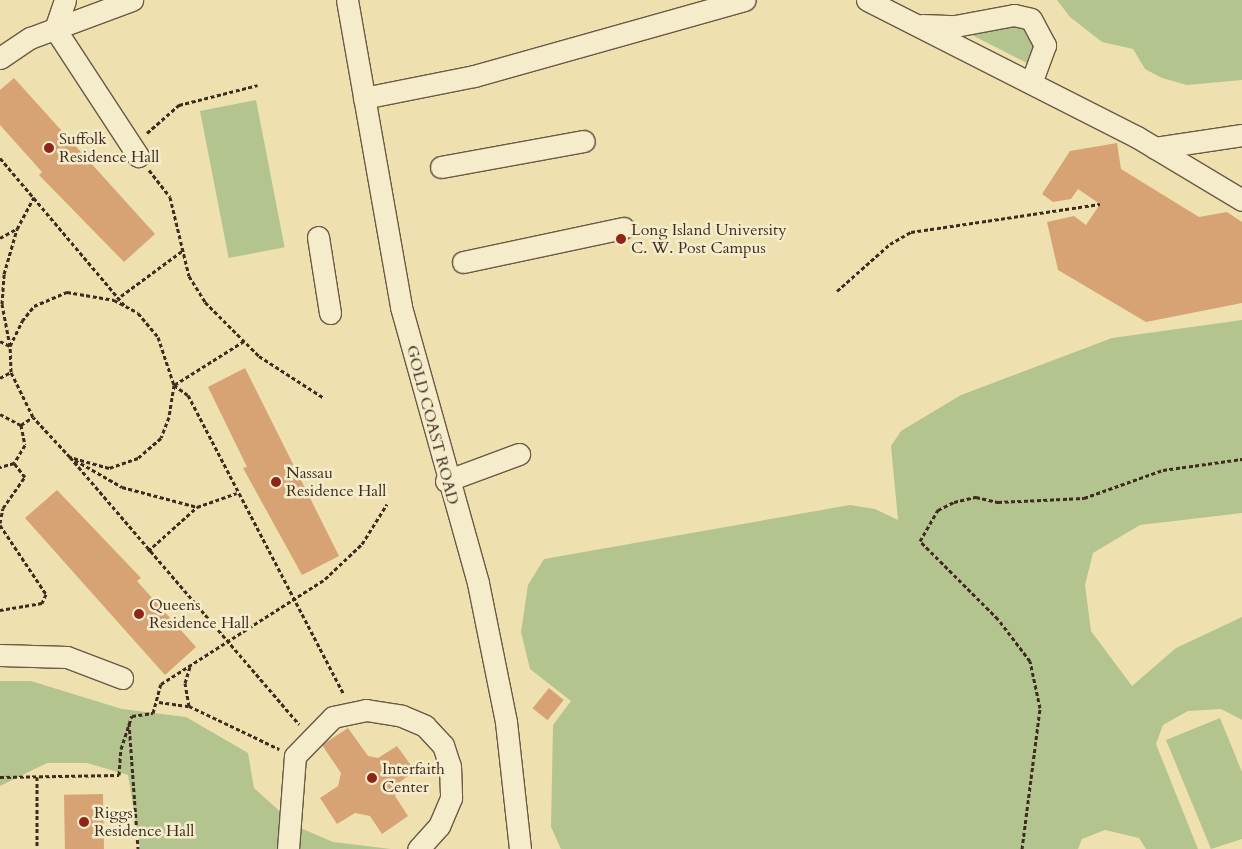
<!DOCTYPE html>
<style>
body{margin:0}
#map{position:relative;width:1242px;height:849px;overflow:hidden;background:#eee1af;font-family:Cardo,serif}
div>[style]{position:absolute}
.green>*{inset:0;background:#b4c48f;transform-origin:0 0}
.building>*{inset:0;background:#d7a374;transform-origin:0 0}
.path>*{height:3px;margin-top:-1.5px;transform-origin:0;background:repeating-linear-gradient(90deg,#402b20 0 4px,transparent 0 6.5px)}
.roads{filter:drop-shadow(1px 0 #6c5844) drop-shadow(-1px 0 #6c5844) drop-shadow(0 1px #6c5844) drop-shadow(0 -1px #6c5844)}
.minor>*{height:21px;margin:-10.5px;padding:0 10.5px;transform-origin:10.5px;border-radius:10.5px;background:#f4eccb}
.dots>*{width:14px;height:14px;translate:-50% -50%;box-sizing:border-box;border:2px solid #f4eccb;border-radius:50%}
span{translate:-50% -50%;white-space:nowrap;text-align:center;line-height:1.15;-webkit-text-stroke:5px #f4eccb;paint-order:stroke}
.poi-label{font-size:16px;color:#402b20}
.left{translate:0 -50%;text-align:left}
.street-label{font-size:16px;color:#402b20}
</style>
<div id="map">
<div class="green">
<div style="clip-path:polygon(1057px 0,1242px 0,1242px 80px,1187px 85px,1162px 78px,1145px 69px,1133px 49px,1102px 42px,1070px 17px)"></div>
<div style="clip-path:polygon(1016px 21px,1038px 35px,1027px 63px,968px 33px)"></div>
<div style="left:256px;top:100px;width:150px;height:57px;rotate:79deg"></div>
<div style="clip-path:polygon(1242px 320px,1242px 513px,1140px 525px,1093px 553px,1085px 585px,1091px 631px,1132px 686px,1176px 648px,1242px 617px,1242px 720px,1221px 709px,1188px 711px,1163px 725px,1156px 744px,1198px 849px,1146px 849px,1139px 838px,1105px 830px,1082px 839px,1078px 849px,561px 849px,551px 827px,553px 725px,571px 701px,530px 669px,521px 632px,528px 585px,544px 559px,850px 505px,875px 509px,898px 520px,891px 446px,901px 431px,961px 395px,1112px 338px)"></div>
<div style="clip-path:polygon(0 681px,31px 681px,122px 709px,186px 717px,248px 753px,254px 788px,296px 826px,333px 842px,391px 849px,140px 849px,128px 775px,87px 763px,47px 763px,0 786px)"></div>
<div style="clip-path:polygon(1220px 718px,1242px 772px,1242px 839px,1211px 849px,1166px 740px)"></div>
</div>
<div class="building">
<div style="clip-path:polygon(14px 78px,155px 234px,124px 262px,39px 175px,42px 172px,0 125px,0 90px)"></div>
<div style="clip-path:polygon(1117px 143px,1121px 169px,1199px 217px,1227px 212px,1242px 222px,1242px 303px,1146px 322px,1058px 270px,1047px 222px,1074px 216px,1086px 225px,1100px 204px,1078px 189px,1071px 199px,1053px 202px,1042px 194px,1070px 151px)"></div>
<div style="clip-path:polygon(245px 368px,339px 556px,302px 575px,243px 468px,247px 467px,208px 387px)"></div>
<div style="clip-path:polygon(57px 490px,141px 578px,137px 581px,196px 647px,165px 675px,25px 518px)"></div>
<div style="left:549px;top:688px;width:19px;height:26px;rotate:39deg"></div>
<div style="clip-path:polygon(348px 728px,368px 756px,378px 758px,397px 746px,415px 771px,397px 784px,395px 796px,408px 816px,382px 834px,370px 816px,355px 813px,337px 824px,320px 798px,338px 786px,341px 773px,322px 745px)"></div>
<div style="left:103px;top:794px;width:55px;height:39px;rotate:89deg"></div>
</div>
<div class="path">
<div style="left:147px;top:133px;width:43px;rotate:-41.2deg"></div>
<div style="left:179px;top:105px;width:81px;rotate:-14.2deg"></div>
<div style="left:0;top:158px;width:194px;rotate:49.8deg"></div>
<div style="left:149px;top:170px;width:34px;rotate:52deg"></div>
<div style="left:170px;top:197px;width:81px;rotate:76.5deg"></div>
<div style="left:189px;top:276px;width:31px;rotate:58deg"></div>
<div style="left:205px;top:302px;width:76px;rotate:45deg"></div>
<div style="left:259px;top:356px;width:77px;rotate:32.9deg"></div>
<div style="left:0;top:238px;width:18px;rotate:-29deg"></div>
<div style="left:837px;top:291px;width:71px;rotate:-41.6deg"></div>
<div style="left:890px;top:244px;width:24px;rotate:-30deg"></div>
<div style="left:911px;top:232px;width:191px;rotate:-8.4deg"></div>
<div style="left:67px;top:292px;width:48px;rotate:9.7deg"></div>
<div style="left:114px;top:300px;width:27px;rotate:28deg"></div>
<div style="left:138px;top:313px;width:31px;rotate:50deg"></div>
<div style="left:158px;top:337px;width:51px;rotate:71.6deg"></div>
<div style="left:174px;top:385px;width:32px;rotate:99deg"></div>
<div style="left:169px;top:417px;width:22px;rotate:111deg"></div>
<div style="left:161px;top:438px;width:30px;rotate:139deg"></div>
<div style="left:138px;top:458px;width:31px;rotate:161deg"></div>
<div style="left:109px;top:468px;width:41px;rotate:-164.2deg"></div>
<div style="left:70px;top:457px;width:54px;rotate:-132.8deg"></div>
<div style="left:33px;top:417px;width:50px;rotate:-116.1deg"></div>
<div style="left:11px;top:372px;width:26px;rotate:-92deg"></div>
<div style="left:10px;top:346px;width:28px;rotate:-64deg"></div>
<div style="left:22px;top:321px;width:19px;rotate:-51deg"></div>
<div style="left:34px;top:306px;width:36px;rotate:-23deg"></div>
<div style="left:121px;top:296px;width:76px;rotate:-36.4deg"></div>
<div style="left:0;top:341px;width:11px;rotate:27deg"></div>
<div style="left:244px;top:341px;width:83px;rotate:147.8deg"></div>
<div style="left:174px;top:385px;width:17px;rotate:36deg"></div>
<div style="left:188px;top:395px;width:338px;rotate:62.5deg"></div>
<div style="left:10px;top:346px;width:43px;rotate:-100.8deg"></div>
<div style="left:2px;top:304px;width:30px;rotate:-86deg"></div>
<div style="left:4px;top:274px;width:47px;rotate:-73.9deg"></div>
<div style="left:17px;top:229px;width:36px;rotate:-62deg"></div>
<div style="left:0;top:378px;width:13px;rotate:-29deg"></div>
<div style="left:0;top:414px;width:24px;rotate:28deg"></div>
<div style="left:21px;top:425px;width:20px;rotate:79deg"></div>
<div style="left:25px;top:445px;width:21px;rotate:121deg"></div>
<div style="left:14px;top:463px;width:15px;rotate:164deg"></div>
<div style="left:21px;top:425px;width:14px;rotate:-34deg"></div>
<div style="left:70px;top:457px;width:352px;rotate:49.4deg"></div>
<div style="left:75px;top:460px;width:54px;rotate:29.9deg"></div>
<div style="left:122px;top:487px;width:78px;rotate:14.9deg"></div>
<div style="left:0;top:523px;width:15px;rotate:-79deg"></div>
<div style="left:3px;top:508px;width:38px;rotate:-55deg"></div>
<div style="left:25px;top:477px;width:18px;rotate:-128deg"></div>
<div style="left:0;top:525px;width:83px;rotate:56.3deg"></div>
<div style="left:46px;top:594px;width:10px;rotate:114deg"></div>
<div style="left:42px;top:603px;width:43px;rotate:170.5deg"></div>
<div style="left:148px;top:551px;width:66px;rotate:-41.9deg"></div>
<div style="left:197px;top:507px;width:42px;rotate:-19.3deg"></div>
<div style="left:159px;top:702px;width:30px;rotate:8deg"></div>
<div style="left:189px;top:706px;width:100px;rotate:25.5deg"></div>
<div style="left:189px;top:706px;width:23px;rotate:-100deg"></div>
<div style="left:185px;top:683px;width:17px;rotate:-73deg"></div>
<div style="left:129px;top:723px;width:126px;rotate:85.9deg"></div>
<div style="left:0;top:777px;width:119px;rotate:-1deg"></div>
<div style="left:119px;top:775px;width:26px;rotate:-86deg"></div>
<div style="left:121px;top:749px;width:35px;rotate:-72deg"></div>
<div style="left:132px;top:716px;width:21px;rotate:-8deg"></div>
<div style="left:153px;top:713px;width:30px;rotate:-75deg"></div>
<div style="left:161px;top:684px;width:195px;rotate:-32.6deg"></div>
<div style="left:325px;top:579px;width:51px;rotate:-43.4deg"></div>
<div style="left:362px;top:544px;width:47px;rotate:-58deg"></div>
<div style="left:37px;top:777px;width:72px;rotate:90deg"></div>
<div style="left:1022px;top:849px;width:142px;rotate:-82.7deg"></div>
<div style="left:1040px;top:708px;width:48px;rotate:-102deg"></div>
<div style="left:1030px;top:661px;width:53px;rotate:-127.3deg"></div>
<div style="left:998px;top:619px;width:110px;rotate:-135deg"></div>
<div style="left:920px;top:541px;width:36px;rotate:-60deg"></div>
<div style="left:938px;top:510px;width:18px;rotate:-27deg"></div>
<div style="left:954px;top:502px;width:23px;rotate:-13deg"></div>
<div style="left:976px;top:497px;width:23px;rotate:13deg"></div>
<div style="left:998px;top:502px;width:86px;rotate:-2.7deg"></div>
<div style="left:1084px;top:498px;width:84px;rotate:-19.5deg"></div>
<div style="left:1163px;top:470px;width:80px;rotate:-7.9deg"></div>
</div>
<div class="roads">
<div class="minor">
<div style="left:65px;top:0;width:31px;rotate:109deg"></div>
<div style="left:55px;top:29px;width:152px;rotate:56.8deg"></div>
<div style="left:347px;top:0;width:312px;rotate:80deg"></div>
<div style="left:401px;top:307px;width:287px;rotate:74.4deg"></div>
<div style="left:478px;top:583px;width:142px;rotate:78.6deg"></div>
<div style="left:506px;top:722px;width:128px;rotate:83.7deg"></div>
<div style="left:867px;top:0;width:303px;rotate:26.9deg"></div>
<div style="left:1137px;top:137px;width:122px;rotate:31deg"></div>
<div style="left:922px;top:25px;width:33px;rotate:2deg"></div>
<div style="left:955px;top:26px;width:60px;rotate:-10.6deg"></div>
<div style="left:1014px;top:15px;width:17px;rotate:13deg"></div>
<div style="left:1031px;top:19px;width:30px;rotate:62deg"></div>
<div style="left:1045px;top:45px;width:40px;rotate:110.2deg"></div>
<div style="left:0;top:58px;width:36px;rotate:-34deg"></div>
<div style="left:30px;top:38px;width:109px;rotate:-20.4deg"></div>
<div style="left:364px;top:98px;width:112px;rotate:-11.3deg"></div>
<div style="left:474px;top:76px;width:281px;rotate:-15.7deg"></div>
<div style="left:1155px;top:148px;width:88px;rotate:-8.5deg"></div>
<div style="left:441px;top:167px;width:145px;rotate:-10.3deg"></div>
<div style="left:318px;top:237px;width:77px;rotate:81deg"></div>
<div style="left:463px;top:262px;width:164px;rotate:-12deg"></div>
<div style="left:446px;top:481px;width:78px;rotate:-20.3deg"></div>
<div style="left:0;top:655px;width:67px;rotate:1.7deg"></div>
<div style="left:67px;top:657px;width:59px;rotate:20.9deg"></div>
<div style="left:288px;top:849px;width:93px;rotate:-85.7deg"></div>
<div style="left:295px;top:756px;width:54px;rotate:-45.7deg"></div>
<div style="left:333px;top:717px;width:34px;rotate:-12deg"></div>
<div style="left:366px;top:710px;width:36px;rotate:9deg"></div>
<div style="left:402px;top:716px;width:25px;rotate:23deg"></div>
<div style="left:425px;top:726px;width:26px;rotate:47deg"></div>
<div style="left:443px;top:745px;width:22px;rotate:72deg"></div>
<div style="left:450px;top:766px;width:32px;rotate:88deg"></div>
<div style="left:451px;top:798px;width:30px;rotate:113deg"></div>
<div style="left:439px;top:826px;width:31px;rotate:132deg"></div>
</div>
</div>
<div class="dots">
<div style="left:49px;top:148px;background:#8f2418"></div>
<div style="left:621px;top:239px;background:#8f2418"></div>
<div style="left:276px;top:482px;background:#8f2418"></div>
<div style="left:139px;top:614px;background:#8f2418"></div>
<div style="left:372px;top:778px;background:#8f2418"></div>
<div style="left:84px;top:822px;background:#8f2418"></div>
</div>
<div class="poi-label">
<span class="left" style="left:59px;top:148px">Suffolk<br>Residence Hall</span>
<span class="left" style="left:631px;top:239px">Long Island University<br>C. W. Post Campus</span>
<span class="left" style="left:286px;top:482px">Nassau<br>Residence Hall</span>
<span class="left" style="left:149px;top:614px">Queens<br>Residence Hall</span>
<span class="left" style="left:382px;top:778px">Interfaith<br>Center</span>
<span class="left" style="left:94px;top:822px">Riggs<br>Residence Hall</span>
</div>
<div class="street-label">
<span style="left:432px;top:425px;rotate:75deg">GOLD COAST ROAD</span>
</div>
</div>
